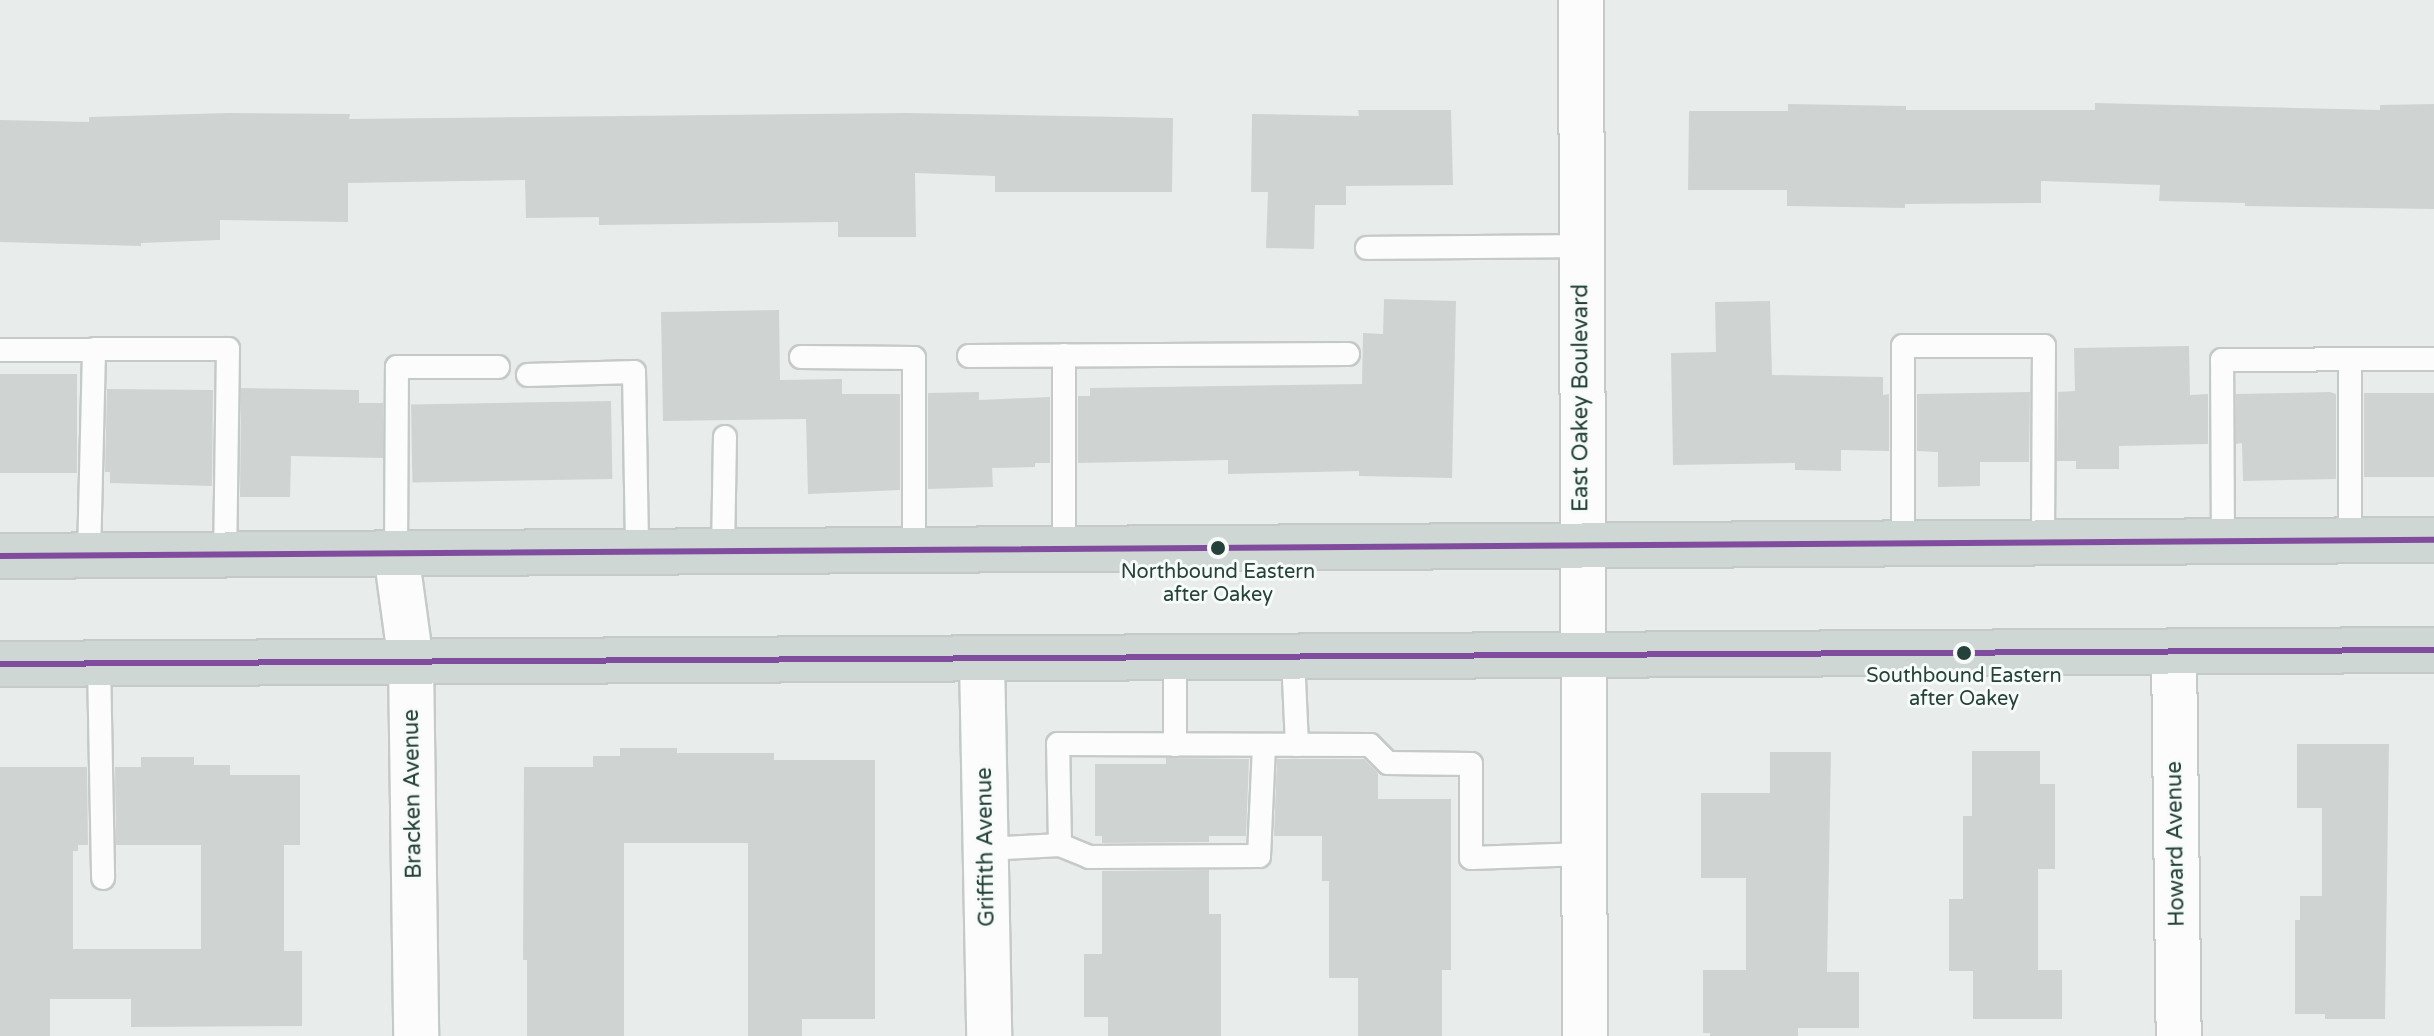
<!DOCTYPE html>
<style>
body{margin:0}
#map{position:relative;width:2434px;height:1036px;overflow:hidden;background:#e8edeb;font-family:"Varela Round",sans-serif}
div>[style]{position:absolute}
.building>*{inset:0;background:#cfd4d2;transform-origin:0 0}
.roads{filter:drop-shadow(2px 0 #c5cac8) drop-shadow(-2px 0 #c5cac8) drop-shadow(0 2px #c5cac8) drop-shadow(0 -2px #c5cac8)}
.lane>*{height:22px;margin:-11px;padding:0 11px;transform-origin:11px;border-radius:11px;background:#fcfcfc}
.street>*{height:44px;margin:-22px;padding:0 22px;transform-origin:22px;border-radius:22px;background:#fcfcfc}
.secondary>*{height:44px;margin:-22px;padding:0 22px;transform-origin:22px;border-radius:22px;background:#fcfcfc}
.primary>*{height:44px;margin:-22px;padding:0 22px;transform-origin:22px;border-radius:22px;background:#cfd7d5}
.bus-1>*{height:6px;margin:-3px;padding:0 3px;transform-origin:3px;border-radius:3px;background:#804c9e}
.dots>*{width:22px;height:22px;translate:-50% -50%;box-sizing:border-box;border:4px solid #f7fbf9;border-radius:50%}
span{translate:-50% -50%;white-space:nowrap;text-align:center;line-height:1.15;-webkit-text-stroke:6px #f7fbf9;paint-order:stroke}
.bus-label{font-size:20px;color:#24423a}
.street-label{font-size:22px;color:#24423a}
</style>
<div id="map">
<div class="building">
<div style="clip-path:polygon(2095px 103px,2380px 110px,2380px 105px,2434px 104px,2434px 209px,2245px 206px,2245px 203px,2159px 201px,2160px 185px,2041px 181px,2041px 203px,1905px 204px,1905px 208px,1787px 206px,1787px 190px,1688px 190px,1689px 111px,1788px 111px,1788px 104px,1906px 106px,1906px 110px,2095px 110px)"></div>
<div style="clip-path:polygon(1358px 110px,1451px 110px,1453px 185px,1346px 186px,1346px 205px,1315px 205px,1314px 249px,1266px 248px,1268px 192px,1251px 192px,1252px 114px,1359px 116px)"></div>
<div style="clip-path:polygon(228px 113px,350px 114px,349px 119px,906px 113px,1173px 118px,1172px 192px,995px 192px,995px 176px,915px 173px,916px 237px,838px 237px,838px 222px,599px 225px,599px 217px,526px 218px,525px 180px,348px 183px,348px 222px,220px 220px,220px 240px,141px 243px,141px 246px,0 242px,0 120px,89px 122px,89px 117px)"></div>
<div style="clip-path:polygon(1384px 299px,1456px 301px,1452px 478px,1359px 476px,1359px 471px,1228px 474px,1228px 460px,1078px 463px,1078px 396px,1090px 396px,1090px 388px,1362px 384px,1363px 333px,1383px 334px)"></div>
<div style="clip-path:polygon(1770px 301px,1772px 375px,1883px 377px,1883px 395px,1889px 394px,1889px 451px,1841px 450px,1841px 471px,1795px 470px,1795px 463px,1673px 465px,1671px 353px,1716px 352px,1715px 302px)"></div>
<div style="clip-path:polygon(779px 310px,780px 380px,842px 379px,842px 394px,900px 394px,900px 490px,808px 494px,806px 419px,663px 421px,661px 312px)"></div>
<div style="clip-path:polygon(2189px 346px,2190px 395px,2208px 394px,2208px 444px,2119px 446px,2119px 469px,2076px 469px,2076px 461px,2057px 461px,2058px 392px,2075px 391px,2074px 348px)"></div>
<div style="left:77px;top:374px;width:99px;height:77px;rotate:90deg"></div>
<div style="clip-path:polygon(241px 388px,359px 390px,359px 403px,383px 403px,383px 458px,291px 456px,290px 497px,240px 497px)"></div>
<div style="clip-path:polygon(107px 389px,213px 390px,212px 486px,110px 483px,110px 472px,105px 472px)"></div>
<div style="clip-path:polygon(979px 392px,979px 400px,1050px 397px,1050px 463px,1035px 463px,1035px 467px,992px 468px,993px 487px,928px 489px,928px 393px)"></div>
<div style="clip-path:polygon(2030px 392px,2029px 462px,1980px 462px,1980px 486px,1938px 487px,1938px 452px,1917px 451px,1917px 394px)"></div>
<div style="clip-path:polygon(2330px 392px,2336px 394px,2336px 479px,2243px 481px,2242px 443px,2236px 444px,2236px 394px)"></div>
<div style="left:2434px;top:393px;width:84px;height:70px;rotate:90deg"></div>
<div style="left:611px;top:401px;width:78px;height:200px;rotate:89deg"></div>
<div style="clip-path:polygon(2297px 744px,2389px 744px,2385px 1019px,2325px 1019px,2325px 1014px,2295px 1014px,2295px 920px,2300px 920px,2300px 896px,2322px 896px,2322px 808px,2297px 808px)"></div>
<div style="clip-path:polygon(620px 748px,677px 748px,677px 753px,774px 753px,774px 760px,875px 760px,875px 1019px,802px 1019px,802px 1036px,748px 1036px,748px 843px,624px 843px,624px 1036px,527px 1036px,527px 960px,523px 960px,524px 767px,593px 767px,593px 756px,620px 756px)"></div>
<div style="clip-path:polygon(1972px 751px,2040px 751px,2040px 784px,2055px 784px,2055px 869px,2038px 869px,2038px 970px,2062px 970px,2062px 1019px,1973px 1019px,1973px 971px,1949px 971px,1949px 899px,1963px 899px,1963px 816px,1972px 816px)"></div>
<div style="clip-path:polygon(1770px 752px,1831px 752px,1827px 972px,1859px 972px,1859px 1028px,1798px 1028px,1798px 1036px,1710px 1036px,1710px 1033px,1703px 1033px,1703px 970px,1746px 970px,1746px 878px,1701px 878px,1701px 793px,1770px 793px)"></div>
<div style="clip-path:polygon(141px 757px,194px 757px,194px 765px,230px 765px,230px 775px,300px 775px,300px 845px,284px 845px,284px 951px,302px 951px,302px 1026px,131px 1027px,131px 999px,50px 999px,50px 1036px,0 1036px,0 767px,87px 767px,88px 845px,78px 845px,78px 851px,73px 851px,73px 949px,201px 949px,201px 845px,116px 845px,115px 767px,141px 767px)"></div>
<div style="clip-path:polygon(1166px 758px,1249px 759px,1246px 836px,1209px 836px,1209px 842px,1102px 843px,1102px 836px,1095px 836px,1095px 764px,1166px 764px)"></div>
<div style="clip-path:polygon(1277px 759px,1364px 759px,1378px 773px,1378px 799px,1451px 799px,1451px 970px,1442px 970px,1442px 1036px,1358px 1036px,1358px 978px,1329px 978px,1329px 881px,1322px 881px,1322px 836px,1274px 836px)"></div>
<div style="clip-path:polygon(1209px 870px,1209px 914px,1221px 914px,1221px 1036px,1108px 1036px,1108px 1017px,1084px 1017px,1084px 954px,1102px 954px,1102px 871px)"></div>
</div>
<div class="roads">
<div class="lane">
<div style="left:1367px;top:248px;width:214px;rotate:-0.5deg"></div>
<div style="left:0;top:350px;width:228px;rotate:-0.3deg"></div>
<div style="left:228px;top:349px;width:206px;rotate:90.8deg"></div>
<div style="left:1064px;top:355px;width:194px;rotate:90deg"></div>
<div style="left:969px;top:356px;width:379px;rotate:-0.3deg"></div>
<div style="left:801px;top:357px;width:113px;rotate:0.5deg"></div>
<div style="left:914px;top:358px;width:192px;rotate:90deg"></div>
<div style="left:2350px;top:359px;width:182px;rotate:90deg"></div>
<div style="left:528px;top:375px;width:106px;rotate:-1.6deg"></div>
<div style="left:634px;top:372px;width:180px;rotate:89deg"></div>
<div style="left:2223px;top:542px;width:182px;rotate:-90.3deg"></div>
<div style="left:2222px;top:360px;width:212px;rotate:-0.3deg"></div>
<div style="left:1903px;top:543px;width:197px;rotate:-90deg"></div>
<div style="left:1903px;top:346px;width:141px"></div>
<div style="left:2044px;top:346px;width:196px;rotate:90.3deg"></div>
<div style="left:723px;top:551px;width:114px;rotate:-89deg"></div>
<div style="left:396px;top:553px;width:186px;rotate:-89.7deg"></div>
<div style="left:397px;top:367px;width:101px"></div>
<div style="left:89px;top:556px;width:207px;rotate:-88.6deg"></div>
<div style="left:1293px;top:657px;width:88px;rotate:87.4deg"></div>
<div style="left:1175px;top:658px;width:87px;rotate:90deg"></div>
<div style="left:99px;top:664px;width:214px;rotate:88.9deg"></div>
<div style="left:1060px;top:845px;width:31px;rotate:22deg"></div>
<div style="left:1089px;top:857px;width:170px;rotate:-0.3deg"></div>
<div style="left:1259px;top:856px;width:111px;rotate:-87.4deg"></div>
<div style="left:986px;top:849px;width:74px;rotate:-3.1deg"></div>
<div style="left:1060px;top:845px;width:101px;rotate:-91.1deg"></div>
<div style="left:1058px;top:744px;width:312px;rotate:0.2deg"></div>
<div style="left:1370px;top:745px;width:25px;rotate:45deg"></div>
<div style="left:1388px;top:763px;width:83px;rotate:0.7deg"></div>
<div style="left:1471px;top:764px;width:94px;rotate:90deg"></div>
<div style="left:1471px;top:858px;width:113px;rotate:-2deg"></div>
</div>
<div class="street">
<div style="left:396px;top:553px;width:110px;rotate:82.2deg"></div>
<div style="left:411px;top:662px;width:374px;rotate:89.2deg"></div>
<div style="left:2174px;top:652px;width:384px;rotate:89.3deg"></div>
<div style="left:982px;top:659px;width:377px;rotate:88.9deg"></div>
</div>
<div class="secondary">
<div style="left:1581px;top:0;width:1036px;rotate:89.78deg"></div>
</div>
<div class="primary">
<div style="left:0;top:556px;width:2434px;rotate:-0.38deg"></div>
<div style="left:0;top:664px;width:2434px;rotate:-0.33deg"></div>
</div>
</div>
<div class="bus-1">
<div style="left:0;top:556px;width:2434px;rotate:-0.38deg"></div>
<div style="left:0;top:664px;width:2434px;rotate:-0.33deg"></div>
</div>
<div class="dots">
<div style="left:1218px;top:548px;background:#24423a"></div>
<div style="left:1964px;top:653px;background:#24423a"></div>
</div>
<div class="bus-label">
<span style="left:1218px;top:584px">Northbound Eastern<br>after Oakey</span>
<span style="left:1964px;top:688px">Southbound Eastern<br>after Oakey</span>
</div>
<div class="street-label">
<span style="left:1581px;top:398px;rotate:-90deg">East Oakey Boulevard</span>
<span style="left:413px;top:794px;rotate:-91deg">Bracken Avenue</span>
<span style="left:2176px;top:844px;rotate:-91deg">Howard Avenue</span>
<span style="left:986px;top:847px;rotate:-91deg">Griffith Avenue</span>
</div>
</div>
